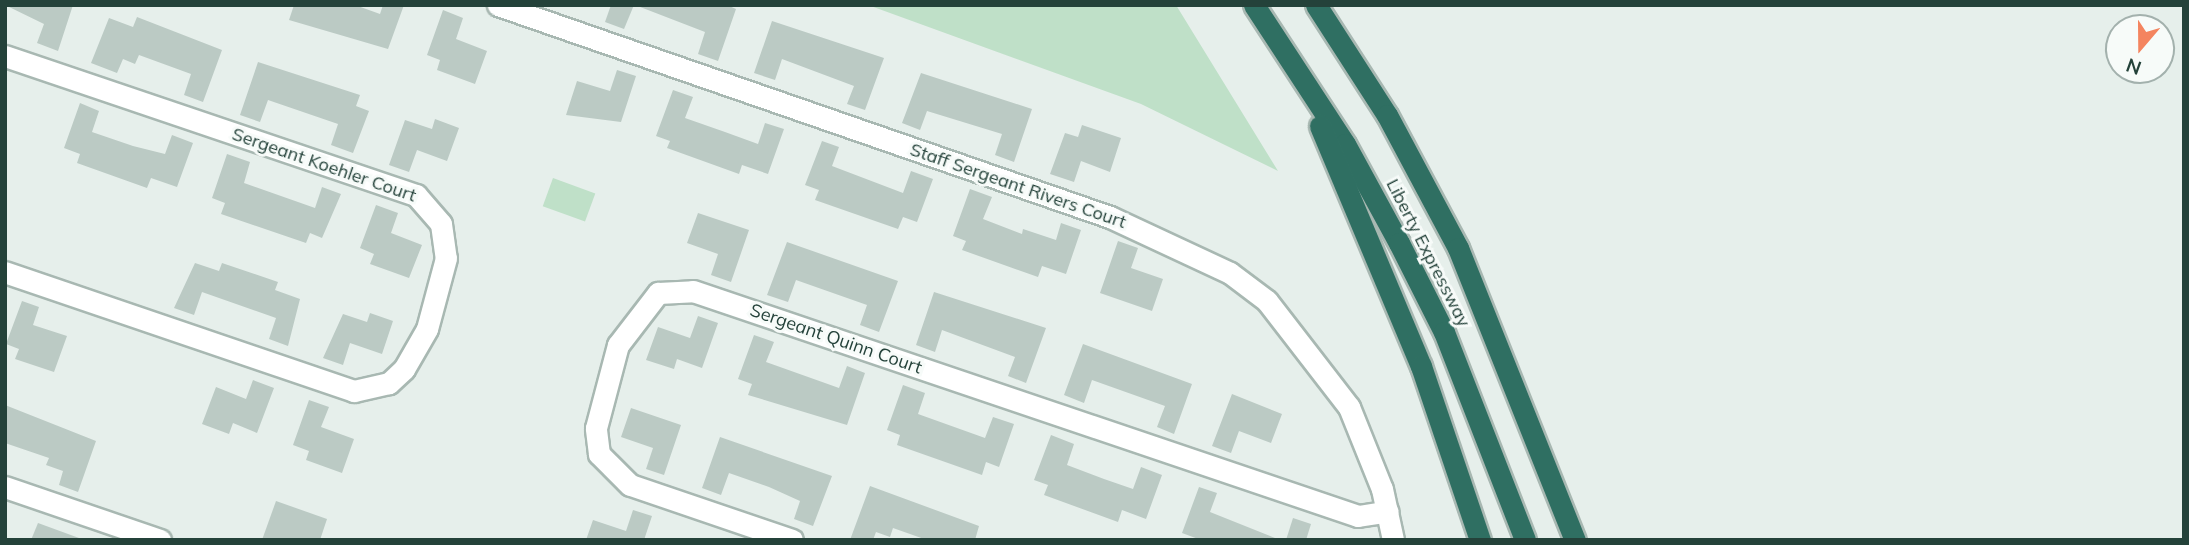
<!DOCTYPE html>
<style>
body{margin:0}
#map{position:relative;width:2189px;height:545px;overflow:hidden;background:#e6efeb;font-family:Mulish,sans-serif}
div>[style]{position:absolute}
.green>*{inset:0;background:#bfe0c8;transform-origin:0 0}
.building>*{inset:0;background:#bbcac4}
.roads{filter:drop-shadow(2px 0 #a8b8b2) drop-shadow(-2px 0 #a8b8b2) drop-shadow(0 2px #a8b8b2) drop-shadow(0 -2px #a8b8b2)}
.minor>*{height:21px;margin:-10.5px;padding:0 10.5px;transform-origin:10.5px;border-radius:10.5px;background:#fff}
.highway>*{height:21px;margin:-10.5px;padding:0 10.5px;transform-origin:10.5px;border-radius:10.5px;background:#2f6f62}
span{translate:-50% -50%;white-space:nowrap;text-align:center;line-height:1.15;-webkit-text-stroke:6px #f7fbf9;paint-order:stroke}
.street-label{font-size:18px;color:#24423a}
.frame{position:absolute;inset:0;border:7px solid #24423a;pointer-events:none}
.north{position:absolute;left:2105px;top:14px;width:70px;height:70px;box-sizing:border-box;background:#f7fbf9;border:2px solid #a3b1ad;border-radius:50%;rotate:200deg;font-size:19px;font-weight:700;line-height:28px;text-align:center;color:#24423a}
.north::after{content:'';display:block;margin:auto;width:24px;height:32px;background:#f4845f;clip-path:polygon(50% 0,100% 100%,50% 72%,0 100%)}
</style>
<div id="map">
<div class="green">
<div style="clip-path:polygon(868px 5px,1176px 5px,1278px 171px,1141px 104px)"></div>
<div style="left:553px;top:178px;width:45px;height:30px;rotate:20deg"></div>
</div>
<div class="building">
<div style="clip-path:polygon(5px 5px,73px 5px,58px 51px,37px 43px,44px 24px)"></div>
<div style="clip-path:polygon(294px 5px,355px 5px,380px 14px,383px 5px,404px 5px,388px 49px,289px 20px)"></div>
<div style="clip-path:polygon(611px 5px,634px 5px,624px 29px,605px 22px)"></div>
<div style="clip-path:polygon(635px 5px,727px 5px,736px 9px,718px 61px,698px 54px,705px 32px)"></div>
<div style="clip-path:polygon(443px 10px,463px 18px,456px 39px,487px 51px,475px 84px,437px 70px,440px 60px,427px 55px)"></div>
<div style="clip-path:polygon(137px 17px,222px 50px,203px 102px,184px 95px,191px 74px,139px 55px,135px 64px,123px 59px,117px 73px,91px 63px,109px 18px,133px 27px)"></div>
<div style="clip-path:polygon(772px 21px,884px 58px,865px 110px,847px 104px,854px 86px,782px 59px,775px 80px,754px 73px)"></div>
<div style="clip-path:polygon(258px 62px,360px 95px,356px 106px,369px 111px,353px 153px,331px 145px,338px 124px,268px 100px,260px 122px,240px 115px)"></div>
<div style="clip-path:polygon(617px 70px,636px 76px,621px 122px,566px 115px,577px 81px,610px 91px)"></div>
<div style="clip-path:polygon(921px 73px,1032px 109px,1014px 162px,995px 155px,1002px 134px,927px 111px,920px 130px,902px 123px)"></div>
<div style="clip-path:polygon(673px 90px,693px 97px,685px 118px,725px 132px,758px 144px,765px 123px,784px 129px,768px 174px,742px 165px,739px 174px,667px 148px,670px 141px,656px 136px)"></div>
<div style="clip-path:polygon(80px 103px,99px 111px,92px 132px,133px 146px,165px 154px,172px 135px,193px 143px,177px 187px,151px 178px,147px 188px,77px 163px,80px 154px,64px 148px)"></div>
<div style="clip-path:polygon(435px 119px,459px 128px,447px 161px,417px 150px,409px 172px,389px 165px,405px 120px,432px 129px)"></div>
<div style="clip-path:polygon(1082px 125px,1121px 138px,1110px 172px,1081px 161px,1074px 182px,1050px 174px,1065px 133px,1078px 137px)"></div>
<div style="clip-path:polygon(822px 141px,839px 147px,832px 166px,903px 193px,911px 171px,933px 179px,917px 222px,903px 217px,898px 229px,815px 200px,819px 190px,805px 185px)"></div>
<div style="clip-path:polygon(227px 154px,250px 162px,244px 183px,315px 208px,322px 187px,341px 194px,322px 238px,310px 233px,306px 243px,221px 214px,225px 203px,212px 198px)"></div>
<div style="clip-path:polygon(970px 189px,992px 197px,983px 219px,1022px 234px,1023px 229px,1056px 240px,1061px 223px,1081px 230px,1066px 274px,1042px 266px,1038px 277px,962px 250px,966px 241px,953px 236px)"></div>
<div style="clip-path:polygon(376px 205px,398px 213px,391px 233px,422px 245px,409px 278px,370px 264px,374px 254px,360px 248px)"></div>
<div style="clip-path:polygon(698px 213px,749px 230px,731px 282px,711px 275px,718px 254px,687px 243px)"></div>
<div style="clip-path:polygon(1118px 241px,1138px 248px,1131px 268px,1163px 279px,1152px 311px,1100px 293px)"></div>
<div style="clip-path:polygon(787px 242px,898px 281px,879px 332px,860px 325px,867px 305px,796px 280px,788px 302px,767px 295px)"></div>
<div style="clip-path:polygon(195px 263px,219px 271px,222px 263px,278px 282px,275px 290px,300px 299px,288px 346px,269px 339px,276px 318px,202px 292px,194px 315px,174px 308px)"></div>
<div style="clip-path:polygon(934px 292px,1046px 328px,1026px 383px,1008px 376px,1015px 357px,942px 330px,935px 352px,916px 345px)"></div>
<div style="clip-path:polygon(22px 301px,39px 307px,33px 325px,67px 336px,54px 372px,15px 359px,19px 349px,6px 344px)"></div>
<div style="clip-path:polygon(370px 313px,393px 321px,382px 354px,350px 343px,343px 365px,323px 358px,343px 314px,367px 322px)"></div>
<div style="clip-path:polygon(698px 316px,718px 323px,702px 368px,677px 359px,674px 369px,646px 360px,658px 327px,690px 338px)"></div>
<div style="clip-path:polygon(754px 335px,774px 342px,766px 362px,839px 388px,847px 366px,865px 373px,847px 425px,748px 395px,752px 384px,738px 379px)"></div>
<div style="clip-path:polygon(1083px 344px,1192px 384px,1174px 434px,1157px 427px,1165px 406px,1092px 380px,1084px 403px,1064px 395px)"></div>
<div style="clip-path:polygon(253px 380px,274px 388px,257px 433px,233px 423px,229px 434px,202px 424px,216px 387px,246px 399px)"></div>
<div style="clip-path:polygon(903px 385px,925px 393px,918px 414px,985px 438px,993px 417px,1014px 424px,999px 467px,986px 462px,982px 475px,897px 445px,900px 435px,887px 430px)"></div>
<div style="clip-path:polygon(1232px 394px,1282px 414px,1271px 443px,1239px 431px,1231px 453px,1212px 446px)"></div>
<div style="clip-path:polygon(309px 400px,329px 407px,321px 427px,354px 439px,342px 473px,306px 460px,309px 451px,293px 445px)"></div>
<div style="clip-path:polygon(5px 405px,96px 441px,78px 492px,59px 485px,63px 471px,46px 465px,49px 458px,5px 443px)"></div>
<div style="clip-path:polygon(631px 408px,681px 425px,664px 475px,646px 469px,653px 448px,621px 437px)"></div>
<div style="clip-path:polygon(1051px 435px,1074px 444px,1067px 465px,1104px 479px,1133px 489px,1141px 467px,1162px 475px,1146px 519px,1122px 510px,1118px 522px,1044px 495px,1048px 485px,1034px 480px)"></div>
<div style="clip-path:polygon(720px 437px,832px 476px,813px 526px,794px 519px,800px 501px,769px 487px,729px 473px,721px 495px,702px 488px)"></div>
<div style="clip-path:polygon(870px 486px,979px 526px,975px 540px,927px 540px,893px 528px,890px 537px,876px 532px,873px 540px,850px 540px)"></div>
<div style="clip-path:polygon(1199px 487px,1217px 493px,1210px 512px,1280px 540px,1201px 540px,1182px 533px)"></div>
<div style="clip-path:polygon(276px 501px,327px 519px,320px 540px,262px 540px)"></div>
<div style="clip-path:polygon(633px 510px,652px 516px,644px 540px,586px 540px,593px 520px,626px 531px)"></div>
<div style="clip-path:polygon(1293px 518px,1311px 524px,1306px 540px,1286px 540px)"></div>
<div style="clip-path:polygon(38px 523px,79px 538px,79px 540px,31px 540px)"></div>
</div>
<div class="roads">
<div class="minor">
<div style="left:498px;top:5px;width:648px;rotate:19.11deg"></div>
<div style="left:1110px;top:217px;width:132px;rotate:25deg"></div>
<div style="left:1230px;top:273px;width:46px;rotate:37.1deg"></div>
<div style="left:1267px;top:301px;width:134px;rotate:52.3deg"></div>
<div style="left:1349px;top:407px;width:88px;rotate:68.1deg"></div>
<div style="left:1382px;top:489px;width:52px;rotate:77.8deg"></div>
<div style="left:5px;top:56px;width:434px;rotate:18.7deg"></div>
<div style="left:416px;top:195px;width:38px;rotate:49deg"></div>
<div style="left:441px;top:224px;width:34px;rotate:82deg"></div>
<div style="left:446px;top:258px;width:73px;rotate:105deg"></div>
<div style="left:427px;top:329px;width:46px;rotate:119.9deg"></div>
<div style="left:404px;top:369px;width:21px;rotate:137deg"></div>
<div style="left:389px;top:383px;width:36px;rotate:167deg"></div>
<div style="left:354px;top:391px;width:369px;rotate:-161.2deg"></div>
<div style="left:5px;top:487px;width:164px;rotate:18.9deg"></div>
<div style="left:792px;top:540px;width:171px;rotate:-161.2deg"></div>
<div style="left:630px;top:485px;width:44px;rotate:-135deg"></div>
<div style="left:599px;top:454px;width:26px;rotate:-97deg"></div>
<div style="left:596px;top:428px;width:86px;rotate:-75.2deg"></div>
<div style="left:618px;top:345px;width:66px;rotate:-52.4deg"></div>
<div style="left:658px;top:293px;width:35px;rotate:-3deg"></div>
<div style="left:693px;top:291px;width:702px;rotate:18.69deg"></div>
<div style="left:1358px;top:516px;width:30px;rotate:-9deg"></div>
</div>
<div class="highway">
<div style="left:1254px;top:5px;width:166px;rotate:56.8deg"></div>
<div style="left:1345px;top:144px;width:113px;rotate:61.4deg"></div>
<div style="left:1399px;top:243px;width:100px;rotate:63.2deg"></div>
<div style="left:1444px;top:332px;width:223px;rotate:68.7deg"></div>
<div style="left:1316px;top:5px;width:131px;rotate:57.2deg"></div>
<div style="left:1387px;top:115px;width:151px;rotate:61.9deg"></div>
<div style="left:1458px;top:248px;width:315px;rotate:68.2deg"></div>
<div style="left:1320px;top:126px;width:260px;rotate:67.2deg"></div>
<div style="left:1421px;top:366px;width:184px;rotate:71.3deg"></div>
</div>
</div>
<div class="street-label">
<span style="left:324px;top:165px;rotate:19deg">Sergeant Koehler Court</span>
<span style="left:1018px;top:186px;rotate:19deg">Staff Sergeant Rivers Court</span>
<span style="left:1428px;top:253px;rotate:63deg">Liberty Expressway</span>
<span style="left:836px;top:339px;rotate:19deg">Sergeant Quinn Court</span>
</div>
<div class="frame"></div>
<div class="north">N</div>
</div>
